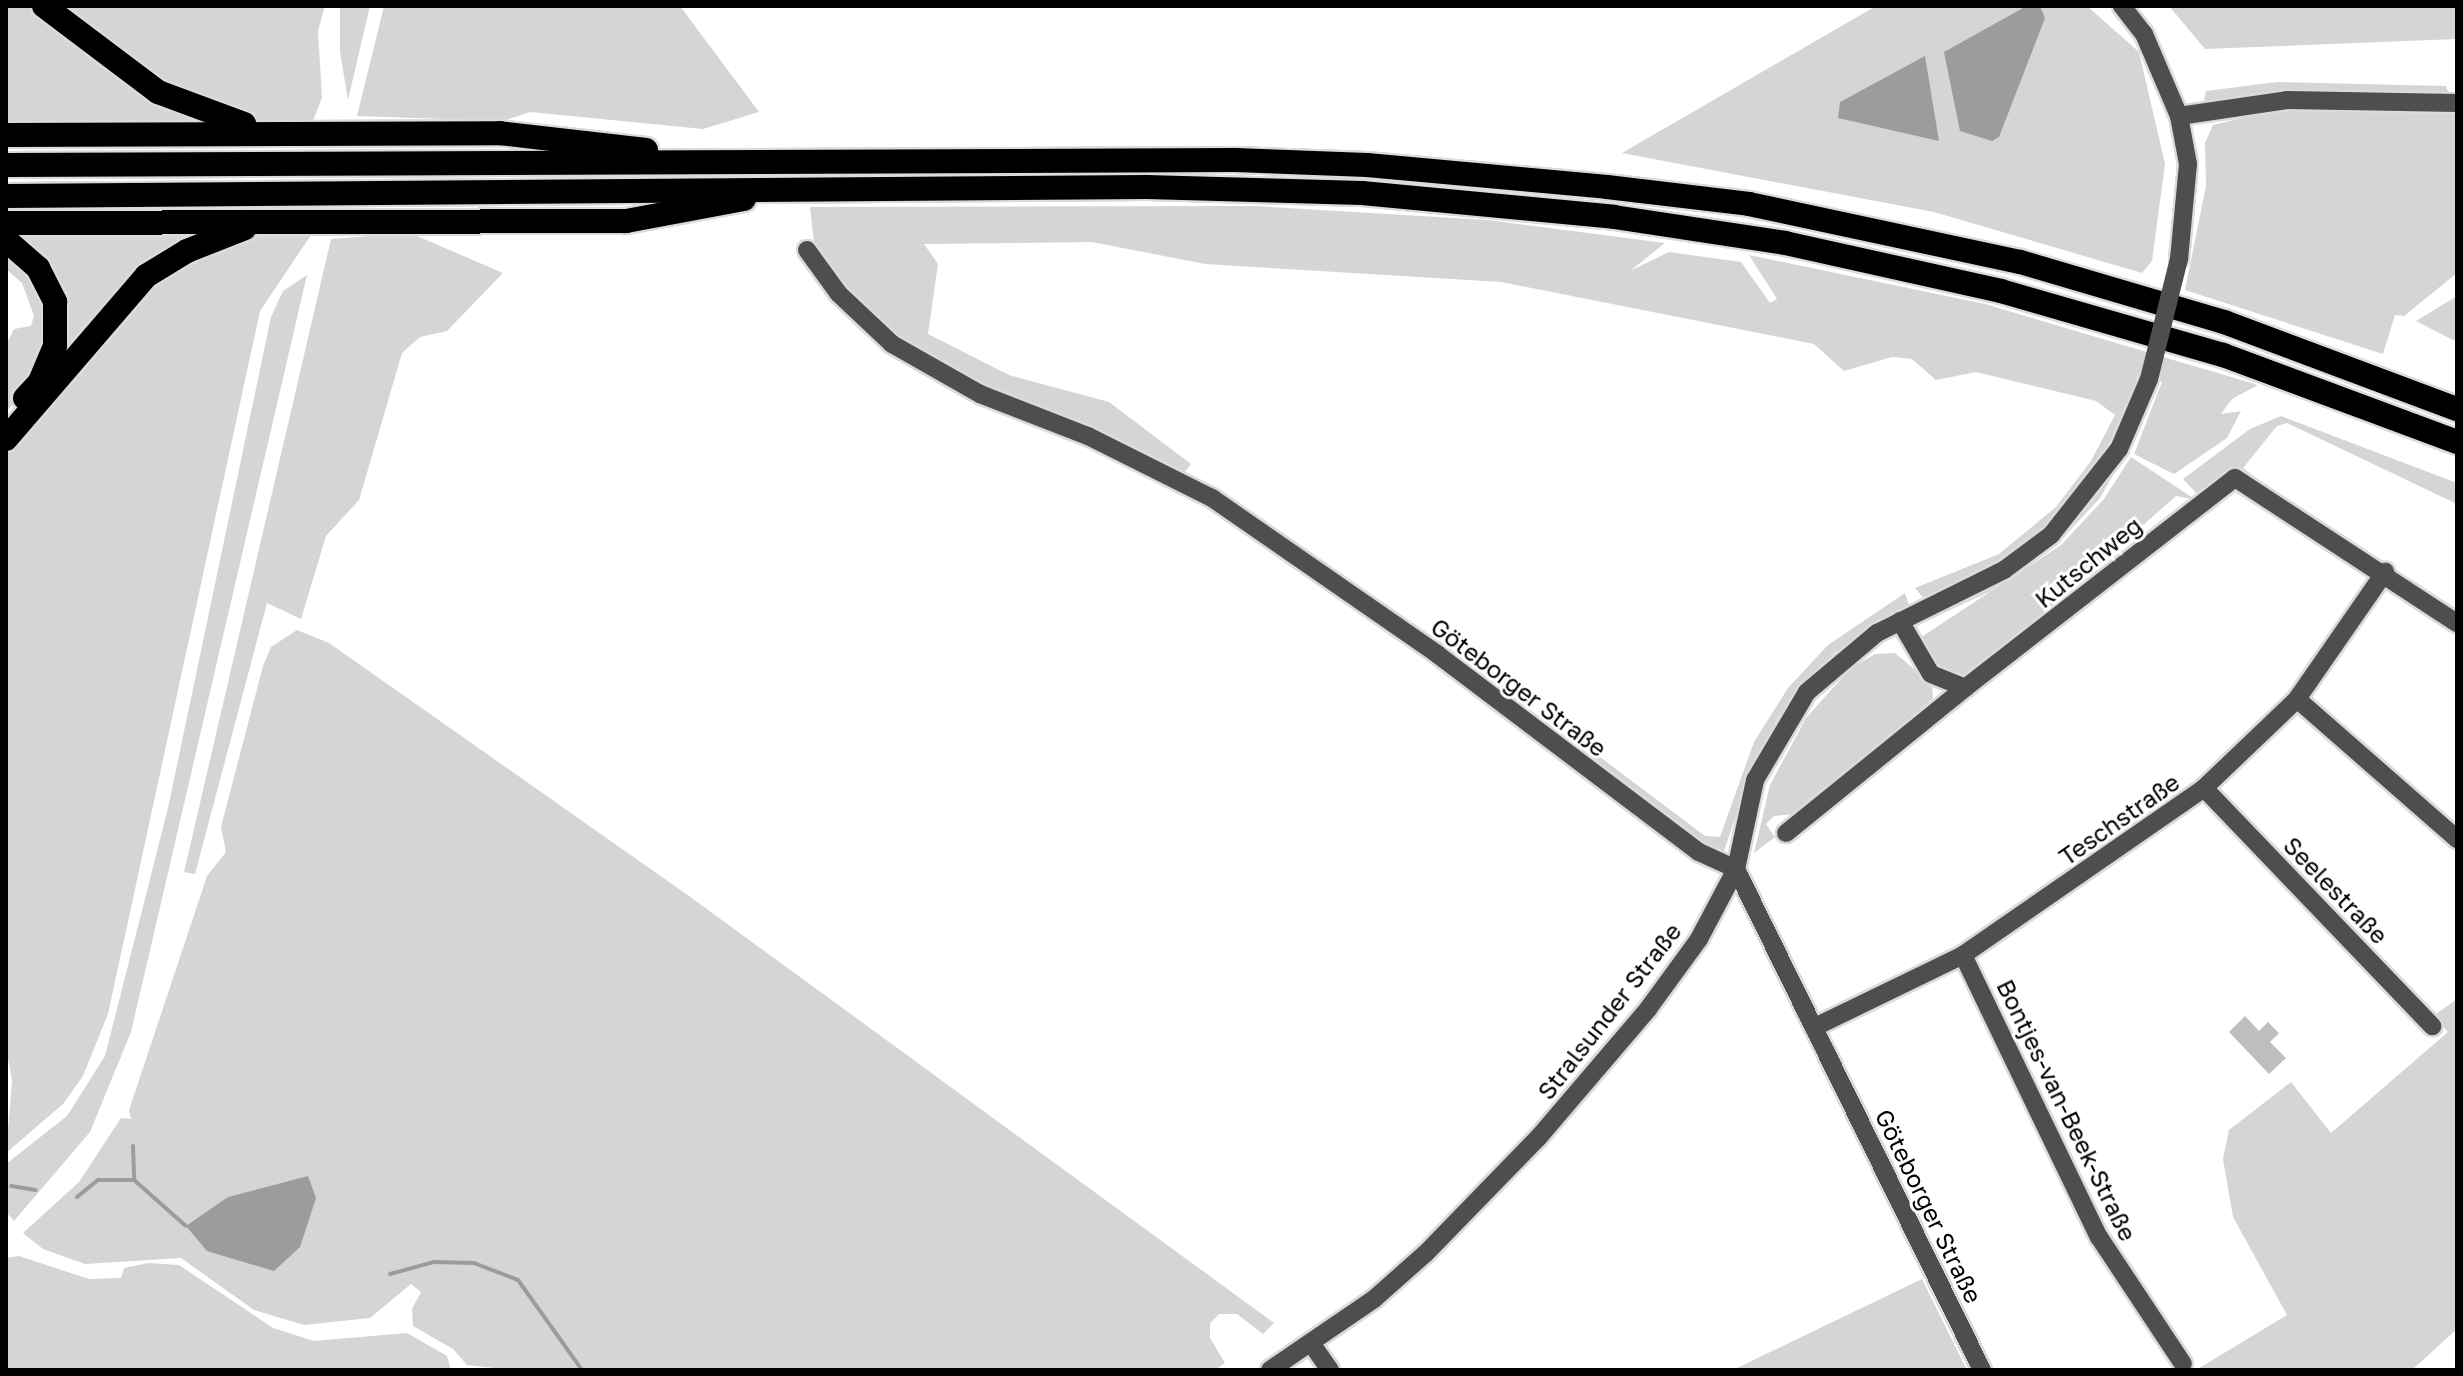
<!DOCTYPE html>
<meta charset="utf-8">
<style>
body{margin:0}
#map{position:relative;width:2463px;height:1376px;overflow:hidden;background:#fff;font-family:"Golos Text",sans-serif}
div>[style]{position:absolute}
.green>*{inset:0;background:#d5d5d5}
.water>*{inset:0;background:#9c9c9c}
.stream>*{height:4px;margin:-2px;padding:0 2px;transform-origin:2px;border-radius:2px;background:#9c9c9c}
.building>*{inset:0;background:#bebebe}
.roads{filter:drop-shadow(2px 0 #dbdbdb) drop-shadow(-2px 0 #dbdbdb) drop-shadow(0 2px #dbdbdb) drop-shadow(0 -2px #dbdbdb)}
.minor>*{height:18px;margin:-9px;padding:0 9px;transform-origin:9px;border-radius:9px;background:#4e4e4e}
.highway>*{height:24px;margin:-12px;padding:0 12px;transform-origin:12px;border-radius:12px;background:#000}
.minor-bridge>*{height:18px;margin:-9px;padding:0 9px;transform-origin:9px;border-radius:9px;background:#4e4e4e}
span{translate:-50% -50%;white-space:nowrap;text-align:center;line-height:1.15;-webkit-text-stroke:6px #fff;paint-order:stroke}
.street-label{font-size:24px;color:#000}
.frame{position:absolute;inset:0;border:8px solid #000;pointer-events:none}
</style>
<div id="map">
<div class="green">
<div style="clip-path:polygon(6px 6px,34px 6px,221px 124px,6px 127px)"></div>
<div style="clip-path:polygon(53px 6px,325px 6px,318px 31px,322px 98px,312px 123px,254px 120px,184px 99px)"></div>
<div style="clip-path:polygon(340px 6px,370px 6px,348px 100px,340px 52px)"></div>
<div style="clip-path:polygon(384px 6px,680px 6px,759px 112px,703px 129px,530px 112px,503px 121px,357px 116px)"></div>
<div style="clip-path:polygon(1876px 6px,2087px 6px,2139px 52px,2165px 164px,2152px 261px,2142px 273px,1934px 212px,1622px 153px)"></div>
<div style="clip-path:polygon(2169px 6px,2457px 6px,2457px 39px,2205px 49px)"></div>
<div style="clip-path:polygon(2277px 82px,2446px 86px,2450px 97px,2278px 92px,2204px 101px,2206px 91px)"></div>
<div style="clip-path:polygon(2296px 105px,2457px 109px,2457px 273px,2404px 316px,2395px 315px,2383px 354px,2185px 290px,2206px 186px,2205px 143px,2213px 125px)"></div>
<div style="clip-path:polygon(1255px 206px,1488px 220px,1665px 243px,1630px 271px,1669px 252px,1741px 262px,1770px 303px,1777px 299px,1749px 255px,1985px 304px,2258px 385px,2232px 399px,2221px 414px,2241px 411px,2227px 438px,2174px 474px,2134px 454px,2162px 382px,2138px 374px,2115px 442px,2065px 512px,2022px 550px,1924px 599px,1915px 588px,1999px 554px,2056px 507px,2091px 461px,2115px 415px,2096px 401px,1976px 372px,1936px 380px,1912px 359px,1892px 357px,1844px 371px,1814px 344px,1501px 282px,1205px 264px,1092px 242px,924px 244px,938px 264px,928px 334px,1009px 375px,1109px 402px,1191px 464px,1184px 473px,984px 391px,872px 322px,815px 252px,810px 207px)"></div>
<div style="clip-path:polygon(224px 227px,193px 242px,27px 405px,61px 333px,6px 234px)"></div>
<div style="clip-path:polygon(294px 233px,311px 235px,260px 311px,108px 1014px,83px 1076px,63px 1104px,6px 1153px,12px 1081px,6px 1047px,6px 449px,119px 315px,172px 268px,242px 238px)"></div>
<div style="clip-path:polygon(410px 233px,503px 273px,447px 331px,420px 337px,402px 353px,359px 500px,326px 536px,301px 619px,267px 603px,195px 874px,184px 872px,331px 239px)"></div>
<div style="clip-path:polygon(6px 247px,36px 277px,51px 334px,19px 399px,6px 411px,6px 345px,14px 329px,31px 326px,34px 316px,22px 283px,6px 269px)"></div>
<div style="clip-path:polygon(307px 275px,131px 1032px,90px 1132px,14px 1221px,6px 1212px,6px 1164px,67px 1116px,105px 1056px,168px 808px,271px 317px,283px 291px)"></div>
<div style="clip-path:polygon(2457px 296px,2457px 342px,2416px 321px)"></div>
<div style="clip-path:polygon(2281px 416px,2457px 483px,2457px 504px,2287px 423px,2277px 426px,2243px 468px,2282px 500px,2243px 475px,2200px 497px,2183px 479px,2250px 429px)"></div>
<div style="clip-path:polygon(2131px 457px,2196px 500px,2176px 496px,2044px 613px,2050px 619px,2036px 621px,1963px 679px,1940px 675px,1920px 638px,2061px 545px,2104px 499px)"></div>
<div style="clip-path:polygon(2122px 459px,2100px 498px,2058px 543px,1989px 592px,1935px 617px,2055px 541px)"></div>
<div style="clip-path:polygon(1905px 593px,1909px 605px,1834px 653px,1778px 717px,1751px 771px,1724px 851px,1704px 848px,1586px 761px,1592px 751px,1705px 836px,1720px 837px,1754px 742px,1788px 688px,1828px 645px)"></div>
<div style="clip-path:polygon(297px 630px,329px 643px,689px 896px,1274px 1323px,1263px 1334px,1237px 1314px,1219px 1314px,1210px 1323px,1210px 1338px,1225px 1363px,1215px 1370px,512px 1370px,467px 1365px,453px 1349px,413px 1326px,412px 1309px,421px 1292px,411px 1284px,370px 1318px,304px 1325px,254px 1310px,181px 1258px,85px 1264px,43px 1249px,23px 1233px,79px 1182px,121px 1118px,131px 1119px,129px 1110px,207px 876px,226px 852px,221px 827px,263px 666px,271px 647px)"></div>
<div style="clip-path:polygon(1895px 653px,1932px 684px,1933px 698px,1824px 794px,1795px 814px,1774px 816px,1766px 824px,1775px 837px,1754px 853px,1770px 785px,1806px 718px,1851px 668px,1875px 654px)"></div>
<div style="clip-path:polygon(2457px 999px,2457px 1329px,2412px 1370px,2196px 1370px,2287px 1315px,2233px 1217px,2223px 1159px,2229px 1130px,2291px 1082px,2331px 1133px,2448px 1032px,2433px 1016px)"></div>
<div style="clip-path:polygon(19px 1256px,89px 1279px,121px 1278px,124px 1268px,148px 1263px,179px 1265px,273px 1328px,314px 1341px,407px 1333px,447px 1356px,451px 1370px,6px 1370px,6px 1258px)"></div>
<div style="clip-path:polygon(1922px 1279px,1967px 1370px,1733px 1370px)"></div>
</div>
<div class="water">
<div style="clip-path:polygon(2040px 6px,2045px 18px,1999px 137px,1992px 141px,1960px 131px,1944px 52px,2023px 8px)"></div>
<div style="clip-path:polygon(1925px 56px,1939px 141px,1838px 118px,1840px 102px)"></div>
<div style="clip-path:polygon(308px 1176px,316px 1198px,300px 1247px,274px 1271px,207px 1251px,186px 1226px,228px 1197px)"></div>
</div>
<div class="stream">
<div style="left:133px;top:1146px;width:34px;rotate:88deg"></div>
<div style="left:11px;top:1186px;width:25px;rotate:9deg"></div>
<div style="left:77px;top:1197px;width:27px;rotate:-39deg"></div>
<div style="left:98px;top:1180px;width:36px"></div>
<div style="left:134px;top:1180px;width:69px;rotate:41.5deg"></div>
<div style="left:390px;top:1274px;width:46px;rotate:-15.3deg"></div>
<div style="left:434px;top:1262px;width:40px;rotate:1.4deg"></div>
<div style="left:474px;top:1263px;width:47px;rotate:21.1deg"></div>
<div style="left:518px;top:1280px;width:110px;rotate:54.6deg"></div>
</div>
<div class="building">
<div style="clip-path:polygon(2245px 1016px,2259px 1031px,2268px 1022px,2279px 1033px,2270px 1042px,2286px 1058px,2269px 1074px,2229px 1032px)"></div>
</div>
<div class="roads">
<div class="minor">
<div style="left:2122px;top:6px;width:36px;rotate:52deg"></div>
<div style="left:2144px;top:34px;width:89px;rotate:66.9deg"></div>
<div style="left:2179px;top:116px;width:49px;rotate:79.4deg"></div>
<div style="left:2188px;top:164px;width:95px;rotate:95.4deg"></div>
<div style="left:2179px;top:116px;width:109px;rotate:-8.4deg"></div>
<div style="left:2287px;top:100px;width:170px;rotate:1deg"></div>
<div style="left:807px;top:250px;width:54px;rotate:54deg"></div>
<div style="left:839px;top:294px;width:73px;rotate:43.3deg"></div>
<div style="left:892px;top:344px;width:101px;rotate:29.6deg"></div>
<div style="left:980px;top:394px;width:116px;rotate:21.3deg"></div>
<div style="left:1088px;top:436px;width:139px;rotate:26.6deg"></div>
<div style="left:1212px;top:498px;width:274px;rotate:34.7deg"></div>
<div style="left:1437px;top:654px;width:328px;rotate:37.1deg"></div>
<div style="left:1699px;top:852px;width:41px;rotate:24.7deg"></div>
<div style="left:1736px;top:869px;width:558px;rotate:63.85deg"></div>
<div style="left:1900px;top:621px;width:61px;rotate:59.7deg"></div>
<div style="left:1931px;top:674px;width:37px;rotate:22deg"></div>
<div style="left:1965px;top:688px;width:342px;rotate:-37.9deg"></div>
<div style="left:2235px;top:478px;width:265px;rotate:33.2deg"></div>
<div style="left:2297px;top:699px;width:213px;rotate:41.2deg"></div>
<div style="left:2204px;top:788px;width:330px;rotate:46.2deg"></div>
<div style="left:1786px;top:833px;width:230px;rotate:-39deg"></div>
<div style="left:1963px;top:955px;width:313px;rotate:64.3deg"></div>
<div style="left:2099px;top:1237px;width:152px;rotate:56.5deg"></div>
<div style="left:1815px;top:1027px;width:165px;rotate:-25.9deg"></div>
<div style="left:1963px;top:955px;width:293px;rotate:-34.7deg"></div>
<div style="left:2204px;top:788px;width:129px;rotate:-43.7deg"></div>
<div style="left:2297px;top:699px;width:155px;rotate:-55.3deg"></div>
<div style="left:1311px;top:1343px;width:33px;rotate:55deg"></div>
<div style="left:1270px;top:1370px;width:126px;rotate:-34.3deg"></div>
<div style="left:1374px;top:1299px;width:69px;rotate:-41.5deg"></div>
<div style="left:1426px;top:1253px;width:161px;rotate:-45.8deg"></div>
<div style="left:1538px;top:1138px;width:170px;rotate:-49.5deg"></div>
<div style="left:1648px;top:1009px;width:87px;rotate:-53.9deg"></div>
<div style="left:1699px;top:939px;width:79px;rotate:-62.1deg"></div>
<div style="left:1736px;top:869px;width:91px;rotate:-77.9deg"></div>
<div style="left:1755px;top:780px;width:102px;rotate:-59.4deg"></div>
<div style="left:1807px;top:692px;width:92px;rotate:-40.1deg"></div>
<div style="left:1877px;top:633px;width:142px;rotate:-26.4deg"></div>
<div style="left:2004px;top:570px;width:59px;rotate:-36.7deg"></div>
<div style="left:2051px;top:535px;width:110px;rotate:-51.7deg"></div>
<div style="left:2119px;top:449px;width:76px;rotate:-66.8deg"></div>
</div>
<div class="highway">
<div style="left:44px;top:6px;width:143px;rotate:37deg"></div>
<div style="left:158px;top:92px;width:92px;rotate:20.4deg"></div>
<div style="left:6px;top:135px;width:493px;rotate:-0.2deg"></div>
<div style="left:499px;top:133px;width:148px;rotate:6.6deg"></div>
<div style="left:6px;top:165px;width:1229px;rotate:-0.23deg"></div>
<div style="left:1235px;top:160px;width:132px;rotate:2.2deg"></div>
<div style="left:1367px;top:165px;width:241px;rotate:5.2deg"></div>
<div style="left:1607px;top:187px;width:143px;rotate:6.8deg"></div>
<div style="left:1749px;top:204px;width:277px;rotate:12.1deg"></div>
<div style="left:2020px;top:262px;width:213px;rotate:16.4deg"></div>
<div style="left:2224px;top:322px;width:249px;rotate:20.5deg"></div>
<div style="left:6px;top:196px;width:1141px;rotate:-0.45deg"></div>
<div style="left:1147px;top:187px;width:215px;rotate:1.6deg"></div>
<div style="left:1362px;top:193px;width:253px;rotate:5.4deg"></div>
<div style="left:1614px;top:217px;width:173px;rotate:8.6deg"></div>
<div style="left:1785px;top:243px;width:221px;rotate:12.5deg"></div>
<div style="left:2001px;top:291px;width:231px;rotate:16.1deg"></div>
<div style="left:2223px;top:355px;width:250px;rotate:20.4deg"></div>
<div style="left:6px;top:223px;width:620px;rotate:-0.18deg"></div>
<div style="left:626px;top:221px;width:120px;rotate:-10.6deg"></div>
<div style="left:6px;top:240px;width:43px;rotate:41.2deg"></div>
<div style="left:38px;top:268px;width:38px;rotate:63deg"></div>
<div style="left:55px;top:302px;width:44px;rotate:90deg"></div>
<div style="left:55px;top:346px;width:39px;rotate:113deg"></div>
<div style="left:40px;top:382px;width:22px;rotate:133deg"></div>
<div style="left:6px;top:439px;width:215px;rotate:-49.3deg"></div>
<div style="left:146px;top:276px;width:48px;rotate:-31.4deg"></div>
<div style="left:187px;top:251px;width:62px;rotate:-21.6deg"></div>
</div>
</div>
<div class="minor-bridge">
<div style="left:2149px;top:379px;width:124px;rotate:-76deg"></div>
</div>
<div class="street-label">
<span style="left:2088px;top:562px;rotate:-39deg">Kutschweg</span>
<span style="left:1519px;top:687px;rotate:37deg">Göteborger Straße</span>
<span style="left:2119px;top:819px;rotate:-35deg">Teschstraße</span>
<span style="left:2336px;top:890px;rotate:46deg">Seelestraße</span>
<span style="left:1609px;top:1011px;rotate:-52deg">Stralsunder Straße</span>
<span style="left:2067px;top:1110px;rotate:64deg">Bontjes-van-Beek-Straße</span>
<span style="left:1929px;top:1206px;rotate:64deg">Göteborger Straße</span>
</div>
<div class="frame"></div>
</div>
